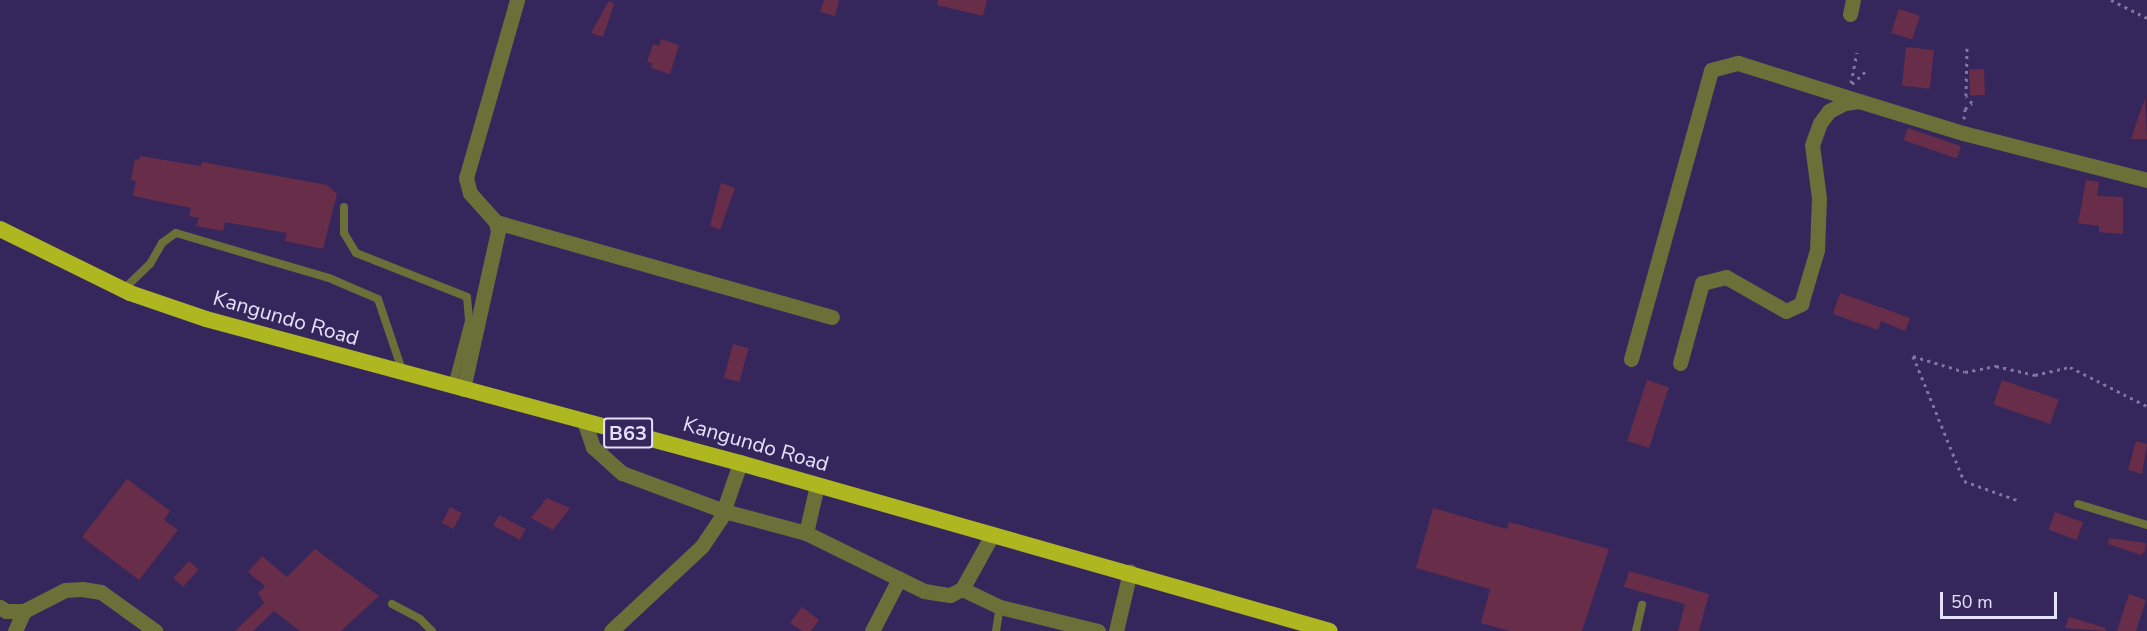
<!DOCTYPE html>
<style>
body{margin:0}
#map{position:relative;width:2147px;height:631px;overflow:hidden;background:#35275b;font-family:"Nunito Sans",sans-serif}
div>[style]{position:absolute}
.building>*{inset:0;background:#682d48;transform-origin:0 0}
.path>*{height:3px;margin-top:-1.5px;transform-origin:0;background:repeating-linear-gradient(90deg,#80769f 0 3px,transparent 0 7.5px)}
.service>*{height:8px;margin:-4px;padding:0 4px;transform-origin:4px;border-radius:4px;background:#6b7039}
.minor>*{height:15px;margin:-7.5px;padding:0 7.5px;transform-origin:7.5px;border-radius:7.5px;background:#6b7039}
.trunk>*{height:16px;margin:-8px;padding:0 8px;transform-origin:8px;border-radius:8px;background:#aeb720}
span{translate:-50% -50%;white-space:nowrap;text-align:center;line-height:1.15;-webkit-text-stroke:5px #35275b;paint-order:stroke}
.shield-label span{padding:2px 4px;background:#35275b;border:2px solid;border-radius:4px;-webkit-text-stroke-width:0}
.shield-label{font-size:20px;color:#e5e0fb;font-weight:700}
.street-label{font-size:21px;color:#e5e0fb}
.scale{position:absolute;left:1940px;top:592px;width:117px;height:27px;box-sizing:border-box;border:3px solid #e5e0fb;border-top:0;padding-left:8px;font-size:18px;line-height:21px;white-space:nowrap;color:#e5e0fb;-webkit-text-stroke:4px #35275b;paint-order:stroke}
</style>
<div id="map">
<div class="building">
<div style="clip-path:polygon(824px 0,839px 0,835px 16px,820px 12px)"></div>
<div style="clip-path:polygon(938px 0,987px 0,983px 16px,937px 5px)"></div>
<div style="clip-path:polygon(609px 1px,614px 4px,603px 37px,591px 33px)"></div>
<div style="left:1899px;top:9px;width:22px;height:25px;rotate:18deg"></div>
<div style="clip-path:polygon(661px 39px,679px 45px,670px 74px,651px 68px,652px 63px,647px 62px,653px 44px,659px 46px)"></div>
<div style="left:1906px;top:47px;width:28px;height:39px;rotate:6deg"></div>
<div style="left:1984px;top:69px;width:26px;height:15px;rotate:88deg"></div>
<div style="clip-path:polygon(2145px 98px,2147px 139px,2131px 139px)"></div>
<div style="left:1908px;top:128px;width:56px;height:13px;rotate:19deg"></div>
<div style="clip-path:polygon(140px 156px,201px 166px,202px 162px,327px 185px,337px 194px,323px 249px,285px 241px,287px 233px,225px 222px,223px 231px,196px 226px,199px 218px,189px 216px,191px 208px,133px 196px,136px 181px,131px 180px,135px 159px,139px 160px)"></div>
<div style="clip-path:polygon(2086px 180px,2099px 182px,2097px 196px,2123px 197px,2123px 234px,2099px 232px,2099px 226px,2078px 223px)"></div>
<div style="clip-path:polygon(721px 183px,735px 188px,720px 230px,710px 226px)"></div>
<div style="clip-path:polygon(1840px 293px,1910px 318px,1905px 331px,1881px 321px,1878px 330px,1833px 314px)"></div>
<div style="left:733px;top:344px;width:16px;height:35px;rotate:15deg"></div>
<div style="left:1647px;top:380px;width:23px;height:64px;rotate:18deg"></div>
<div style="left:2002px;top:380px;width:60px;height:26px;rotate:19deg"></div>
<div style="clip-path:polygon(2136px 441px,2147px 444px,2142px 474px,2128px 470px)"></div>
<div style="clip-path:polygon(127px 479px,170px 511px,164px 520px,178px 530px,139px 580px,82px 537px)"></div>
<div style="clip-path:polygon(547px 498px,570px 508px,553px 530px,531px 518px)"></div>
<div style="left:450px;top:507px;width:13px;height:18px;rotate:27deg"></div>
<div style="clip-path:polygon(1433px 508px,1507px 529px,1509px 522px,1609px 549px,1582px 631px,1510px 631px,1481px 623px,1490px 589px,1416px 568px)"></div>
<div style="left:2055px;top:512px;width:30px;height:19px;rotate:20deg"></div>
<div style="left:499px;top:515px;width:30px;height:12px;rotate:28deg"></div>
<div style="clip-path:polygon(2109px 538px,2146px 543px,2145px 551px,2141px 555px,2108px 544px)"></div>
<div style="clip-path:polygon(315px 549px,379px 596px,341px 631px,300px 631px,274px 611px,253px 631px,235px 631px,264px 603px,258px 593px,265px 586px,248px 572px,262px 556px,287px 577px)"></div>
<div style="left:189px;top:561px;width:13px;height:23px;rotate:42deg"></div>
<div style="clip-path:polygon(1629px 571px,1709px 594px,1699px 631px,1678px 631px,1685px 604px,1624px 587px)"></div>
<div style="clip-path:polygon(2129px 594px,2146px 600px,2136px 631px,2117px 631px)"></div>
<div style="clip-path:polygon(802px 607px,819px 620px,811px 631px,802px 631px,790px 623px)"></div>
<div style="clip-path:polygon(2069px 617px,2106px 628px,2105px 631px,2065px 628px)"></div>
</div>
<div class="path">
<div style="left:2111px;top:0;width:40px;rotate:26.6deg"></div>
<div style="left:1851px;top:83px;width:31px;rotate:-79deg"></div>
<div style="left:1852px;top:84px;width:22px;rotate:-43deg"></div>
<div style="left:1964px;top:119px;width:10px;rotate:-84deg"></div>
<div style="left:1965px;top:109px;width:9px;rotate:-41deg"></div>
<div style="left:1972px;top:103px;width:9px;rotate:-131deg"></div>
<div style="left:1966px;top:96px;width:48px;rotate:-88.8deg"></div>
<div style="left:1913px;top:356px;width:54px;rotate:17.1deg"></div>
<div style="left:1965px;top:372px;width:32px;rotate:-11deg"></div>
<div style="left:1996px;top:366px;width:40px;rotate:13deg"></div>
<div style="left:2035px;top:375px;width:36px;rotate:-13deg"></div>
<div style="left:2070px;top:367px;width:86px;rotate:26.9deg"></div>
<div style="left:1913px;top:356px;width:135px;rotate:67.8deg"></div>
<div style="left:1964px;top:481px;width:56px;rotate:19.7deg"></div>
</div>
<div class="service">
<div style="left:344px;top:207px;width:26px;rotate:90deg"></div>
<div style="left:344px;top:233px;width:23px;rotate:59deg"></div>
<div style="left:356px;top:253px;width:119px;rotate:21.6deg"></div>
<div style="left:467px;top:297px;width:24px;rotate:85deg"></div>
<div style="left:469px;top:321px;width:67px;rotate:104.7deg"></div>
<div style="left:124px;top:289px;width:36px;rotate:-44deg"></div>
<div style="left:150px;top:264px;width:24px;rotate:-60deg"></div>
<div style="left:162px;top:243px;width:17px;rotate:-36deg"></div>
<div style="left:176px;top:233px;width:159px;rotate:16.4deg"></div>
<div style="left:329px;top:278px;width:53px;rotate:23.2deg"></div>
<div style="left:378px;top:299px;width:75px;rotate:71.3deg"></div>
<div style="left:2078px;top:504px;width:72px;rotate:16.9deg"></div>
<div style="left:392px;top:604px;width:32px;rotate:28deg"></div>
<div style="left:420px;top:619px;width:17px;rotate:45deg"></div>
<div style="left:996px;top:631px;width:24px;rotate:-81deg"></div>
<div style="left:1636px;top:631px;width:27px;rotate:-77deg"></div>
</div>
<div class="minor">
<div style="left:1850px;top:14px;width:14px;rotate:-78deg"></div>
<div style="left:496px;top:222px;width:349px;rotate:15.8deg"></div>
<div style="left:1631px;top:359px;width:300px;rotate:-74.5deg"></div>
<div style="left:1711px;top:70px;width:28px;rotate:-15deg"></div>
<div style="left:1738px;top:63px;width:124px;rotate:17.4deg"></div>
<div style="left:1680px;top:363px;width:83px;rotate:-74.6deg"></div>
<div style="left:1702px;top:283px;width:25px;rotate:-14deg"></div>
<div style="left:1726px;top:277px;width:69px;rotate:29.5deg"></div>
<div style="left:1786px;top:311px;width:17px;rotate:-25deg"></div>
<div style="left:1801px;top:304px;width:56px;rotate:-73.5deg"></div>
<div style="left:1817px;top:250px;width:52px;rotate:-87.8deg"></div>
<div style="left:1819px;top:198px;width:53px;rotate:-97.5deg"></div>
<div style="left:1812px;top:145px;width:23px;rotate:-70deg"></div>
<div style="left:1820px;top:123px;width:15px;rotate:-53deg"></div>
<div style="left:1829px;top:111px;width:18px;rotate:-27deg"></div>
<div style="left:1845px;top:103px;width:14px;rotate:-8deg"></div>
<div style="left:1859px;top:101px;width:109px;rotate:17.1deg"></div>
<div style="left:1963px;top:133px;width:190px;rotate:14.3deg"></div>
<div style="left:463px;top:389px;width:162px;rotate:-77.5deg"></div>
<div style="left:498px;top:231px;width:9px;rotate:-103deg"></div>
<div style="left:496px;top:222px;width:39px;rotate:-132deg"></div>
<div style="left:470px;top:193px;width:16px;rotate:-105deg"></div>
<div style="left:466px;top:178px;width:185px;rotate:-74deg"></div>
<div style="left:584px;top:421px;width:28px;rotate:71deg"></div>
<div style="left:593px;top:447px;width:39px;rotate:42deg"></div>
<div style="left:622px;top:473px;width:109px;rotate:20.4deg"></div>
<div style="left:724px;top:511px;width:85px;rotate:15deg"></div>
<div style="left:806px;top:533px;width:131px;rotate:26.2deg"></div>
<div style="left:924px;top:591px;width:26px;rotate:9deg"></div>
<div style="left:950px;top:595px;width:13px;rotate:-27deg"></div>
<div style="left:962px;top:589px;width:62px;rotate:-60.9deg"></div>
<div style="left:806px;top:533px;width:49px;rotate:-77.1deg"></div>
<div style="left:962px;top:589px;width:42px;rotate:25.3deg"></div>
<div style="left:1000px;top:607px;width:101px;rotate:13.8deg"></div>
<div style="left:0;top:607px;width:7px;rotate:34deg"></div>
<div style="left:6px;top:611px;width:18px"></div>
<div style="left:24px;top:611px;width:46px;rotate:-27.1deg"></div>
<div style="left:65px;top:590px;width:17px;rotate:-3deg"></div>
<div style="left:82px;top:589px;width:19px;rotate:9deg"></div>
<div style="left:101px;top:592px;width:67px;rotate:35.8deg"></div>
<div style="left:15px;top:631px;width:22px;rotate:-66deg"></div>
<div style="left:611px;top:631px;width:125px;rotate:-43deg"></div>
<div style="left:702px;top:546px;width:34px;rotate:-56deg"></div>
<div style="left:721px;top:518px;width:58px;rotate:-70.9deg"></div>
<div style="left:872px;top:631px;width:59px;rotate:-62.6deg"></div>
<div style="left:1116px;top:631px;width:61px;rotate:-76.7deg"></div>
</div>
<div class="trunk">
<div style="left:0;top:229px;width:145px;rotate:26.2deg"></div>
<div style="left:130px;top:293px;width:80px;rotate:18.9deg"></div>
<div style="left:206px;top:319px;width:553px;rotate:15.09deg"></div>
<div style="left:740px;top:463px;width:613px;rotate:15.89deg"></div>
</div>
<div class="shield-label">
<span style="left:628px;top:433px">B63</span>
</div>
<div class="street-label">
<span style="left:286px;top:318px;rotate:16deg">Kangundo Road</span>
<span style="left:756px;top:444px;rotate:16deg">Kangundo Road</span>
</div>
<div class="scale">50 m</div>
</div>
